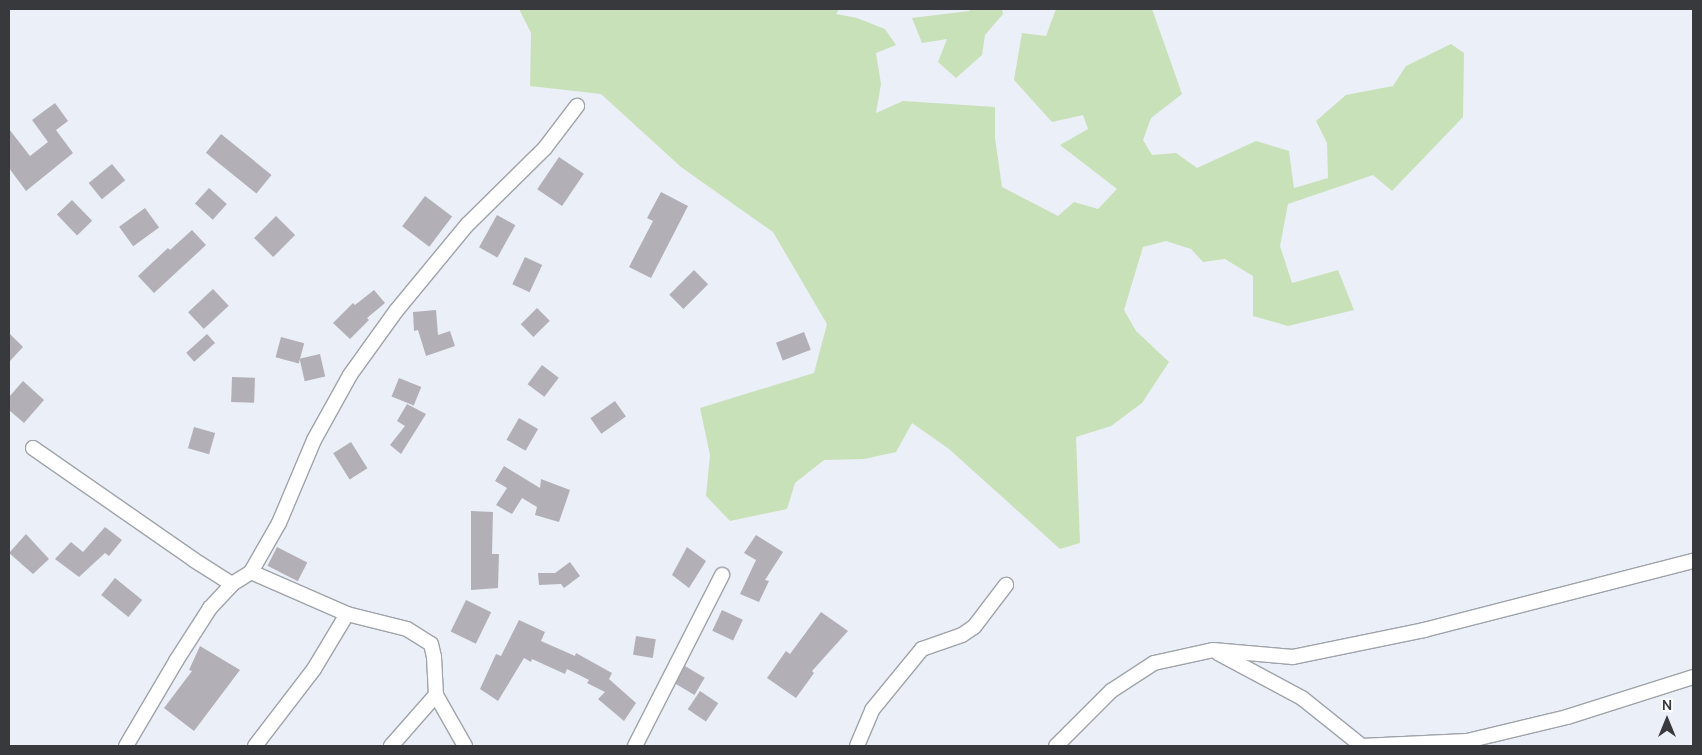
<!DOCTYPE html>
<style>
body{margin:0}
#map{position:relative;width:1702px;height:755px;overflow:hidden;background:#ebeff7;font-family:Manrope,sans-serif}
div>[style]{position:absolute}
.green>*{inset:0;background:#c8e1b8}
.building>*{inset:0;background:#b3afb7;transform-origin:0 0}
.roads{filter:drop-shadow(1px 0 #9fa3aa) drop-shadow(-1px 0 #9fa3aa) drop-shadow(0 1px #9fa3aa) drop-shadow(0 -1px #9fa3aa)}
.street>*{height:14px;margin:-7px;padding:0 7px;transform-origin:7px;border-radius:7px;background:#fff}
span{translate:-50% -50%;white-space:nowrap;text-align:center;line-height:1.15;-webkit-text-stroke:4px #fbfcfe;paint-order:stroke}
.frame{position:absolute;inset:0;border:10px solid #38393c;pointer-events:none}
.north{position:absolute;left:1642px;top:695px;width:50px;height:50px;-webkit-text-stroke:4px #fbfcfe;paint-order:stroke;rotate:0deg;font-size:14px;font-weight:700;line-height:20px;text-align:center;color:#38393c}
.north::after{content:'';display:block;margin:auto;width:18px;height:22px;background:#38393c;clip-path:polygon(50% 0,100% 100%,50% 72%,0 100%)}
</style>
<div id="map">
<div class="green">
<div style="clip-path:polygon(519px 9px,839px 9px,836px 14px,857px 18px,885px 29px,896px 45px,876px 53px,881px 84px,876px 113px,903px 101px,995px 107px,995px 138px,1002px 187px,1058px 216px,1074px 202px,1098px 209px,1117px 189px,1060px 145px,1088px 129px,1083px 115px,1052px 122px,1014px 80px,1022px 33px,1046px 36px,1056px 9px,1152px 9px,1182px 94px,1151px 118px,1143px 140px,1152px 155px,1176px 153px,1197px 168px,1256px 141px,1289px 151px,1294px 188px,1328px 178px,1327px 143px,1316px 121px,1346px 95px,1393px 86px,1406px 66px,1451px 44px,1464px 53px,1463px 117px,1392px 191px,1373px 175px,1288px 204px,1280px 246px,1292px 283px,1338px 270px,1354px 310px,1288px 326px,1253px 316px,1253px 276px,1225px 259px,1203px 262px,1191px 249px,1166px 241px,1143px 247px,1124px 310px,1136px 331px,1169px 362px,1142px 403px,1111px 426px,1076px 437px,1080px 543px,1060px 549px,949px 449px,912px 423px,896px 452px,864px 459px,824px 460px,795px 483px,787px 509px,730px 521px,706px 496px,710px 455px,700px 408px,814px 373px,827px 324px,773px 232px,681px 167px,601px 94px,530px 86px,531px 33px)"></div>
<div style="clip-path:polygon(970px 9px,1002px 9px,1003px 14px,985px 35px,982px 55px,956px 78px,938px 62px,947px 39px,922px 43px,912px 18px,969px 11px)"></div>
</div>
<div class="building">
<div style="clip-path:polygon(55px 103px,68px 121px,56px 130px,73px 153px,26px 191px,9px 168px,9px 129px,30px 156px,48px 142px,32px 120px)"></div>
<div style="left:221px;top:134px;width:65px;height:24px;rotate:39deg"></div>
<div style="left:559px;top:157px;width:30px;height:39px;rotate:34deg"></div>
<div style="left:112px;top:164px;width:21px;height:30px;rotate:51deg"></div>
<div style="left:209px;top:188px;width:24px;height:21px;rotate:42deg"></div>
<div style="clip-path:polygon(661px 192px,688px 206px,651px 278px,629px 267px,653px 221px,647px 218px)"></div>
<div style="left:425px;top:196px;width:34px;height:38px;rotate:37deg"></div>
<div style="left:72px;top:200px;width:29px;height:21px;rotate:46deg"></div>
<div style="left:145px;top:208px;width:24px;height:32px;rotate:54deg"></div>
<div style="left:497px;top:215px;width:21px;height:37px;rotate:29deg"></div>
<div style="left:276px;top:216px;width:27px;height:31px;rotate:45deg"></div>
<div style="clip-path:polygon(192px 230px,206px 245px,154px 293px,138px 276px,168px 248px,170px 250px)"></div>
<div style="left:525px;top:257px;width:19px;height:30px;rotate:25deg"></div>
<div style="left:694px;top:270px;width:20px;height:35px;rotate:45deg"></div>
<div style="left:213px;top:289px;width:23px;height:34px;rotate:47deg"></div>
<div style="clip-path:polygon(374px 290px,385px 303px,367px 318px,369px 320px,350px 339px,333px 323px,353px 303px,355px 305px)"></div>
<div style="left:537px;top:308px;width:18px;height:23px;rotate:45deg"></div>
<div style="clip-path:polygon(436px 310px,438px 335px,450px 331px,455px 346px,426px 356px,418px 330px,414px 331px,413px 312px)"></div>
<div style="left:804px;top:332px;width:19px;height:30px;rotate:69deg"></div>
<div style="clip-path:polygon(9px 333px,23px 347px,9px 362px)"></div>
<div style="left:207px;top:334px;width:12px;height:28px;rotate:48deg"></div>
<div style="left:281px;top:337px;width:24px;height:21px;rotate:15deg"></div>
<div style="left:320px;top:354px;width:23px;height:21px;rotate:77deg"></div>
<div style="left:542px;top:365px;width:21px;height:24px;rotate:37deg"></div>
<div style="left:232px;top:377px;width:23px;height:25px;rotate:2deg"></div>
<div style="left:399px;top:378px;width:24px;height:20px;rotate:22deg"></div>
<div style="clip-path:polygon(23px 381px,44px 400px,24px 423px,9px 410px,9px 397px)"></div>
<div style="left:615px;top:401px;width:19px;height:30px;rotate:55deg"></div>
<div style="clip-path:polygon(407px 404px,426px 414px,401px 454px,390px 445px,405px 426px,397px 421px)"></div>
<div style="left:519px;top:418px;width:22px;height:25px;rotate:30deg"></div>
<div style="left:194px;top:427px;width:22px;height:22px;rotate:16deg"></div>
<div style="left:351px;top:442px;width:31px;height:21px;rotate:58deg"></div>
<div style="clip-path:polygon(504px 466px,540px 488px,541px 479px,570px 490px,559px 522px,535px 515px,537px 507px,522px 498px,512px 514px,496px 505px,507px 488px,495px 481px)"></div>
<div style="clip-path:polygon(471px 511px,493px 512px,492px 554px,499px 554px,498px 588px,471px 590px)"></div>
<div style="clip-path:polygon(105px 527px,122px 540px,109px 556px,105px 553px,79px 577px,55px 559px,71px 542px,83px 552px)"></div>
<div style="clip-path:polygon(26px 534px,49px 559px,33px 574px,9px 553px)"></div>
<div style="clip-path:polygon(756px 535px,783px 552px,765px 580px,769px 581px,759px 602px,740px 594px,756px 560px,744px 553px)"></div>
<div style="left:277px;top:547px;width:34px;height:21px;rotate:27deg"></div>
<div style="clip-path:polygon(687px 547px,706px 561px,689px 588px,672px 575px)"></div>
<div style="clip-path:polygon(570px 562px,580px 576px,564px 588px,561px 584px,539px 585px,538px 573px,555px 573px)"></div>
<div style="left:115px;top:578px;width:35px;height:22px;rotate:39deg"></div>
<div style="left:466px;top:600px;width:28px;height:35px;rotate:26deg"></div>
<div style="left:722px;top:610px;width:23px;height:23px;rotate:25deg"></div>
<div style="clip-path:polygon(821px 612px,848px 631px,812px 671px,814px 673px,796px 698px,767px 678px,786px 651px,790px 654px)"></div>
<div style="clip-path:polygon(519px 620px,545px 632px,541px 641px,575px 656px,576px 653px,612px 673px,609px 679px,636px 703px,624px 721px,598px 699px,605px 692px,587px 683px,589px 680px,567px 669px,565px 674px,532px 659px,531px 662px,524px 658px,498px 701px,480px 689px,496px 654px,501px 656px)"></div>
<div style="left:636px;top:636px;width:20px;height:19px;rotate:9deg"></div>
<div style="clip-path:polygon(200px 646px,240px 670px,194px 731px,164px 708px,192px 671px,189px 670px)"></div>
<div style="left:685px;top:666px;width:23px;height:20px;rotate:31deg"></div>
<div style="left:700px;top:691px;width:22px;height:22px;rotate:34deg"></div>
</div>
<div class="roads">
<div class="street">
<div style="left:33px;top:448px;width:196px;rotate:34.8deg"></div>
<div style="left:194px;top:560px;width:45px;rotate:32.3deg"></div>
<div style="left:251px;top:572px;width:105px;rotate:23.6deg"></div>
<div style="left:347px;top:614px;width:62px;rotate:14deg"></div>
<div style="left:407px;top:629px;width:28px;rotate:32deg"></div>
<div style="left:431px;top:644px;width:13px;rotate:77deg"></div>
<div style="left:434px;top:657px;width:38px;rotate:87deg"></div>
<div style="left:436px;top:695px;width:59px;rotate:60.4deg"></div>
<div style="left:1218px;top:653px;width:95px;rotate:28.2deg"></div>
<div style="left:1302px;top:698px;width:77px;rotate:38.7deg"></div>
<div style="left:126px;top:746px;width:99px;rotate:-59.5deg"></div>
<div style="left:176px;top:661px;width:63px;rotate:-57.3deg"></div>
<div style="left:210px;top:608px;width:33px;rotate:-47deg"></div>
<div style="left:232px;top:584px;width:22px;rotate:-32deg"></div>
<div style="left:251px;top:572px;width:56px;rotate:-60.3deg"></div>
<div style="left:279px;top:523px;width:90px;rotate:-67.1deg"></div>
<div style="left:314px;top:440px;width:74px;rotate:-61deg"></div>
<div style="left:350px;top:375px;width:79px;rotate:-54.3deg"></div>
<div style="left:396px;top:311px;width:112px;rotate:-50.5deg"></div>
<div style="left:467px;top:225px;width:110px;rotate:-44.6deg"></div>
<div style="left:545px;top:148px;width:53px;rotate:-52.7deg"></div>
<div style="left:255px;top:746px;width:97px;rotate:-52.5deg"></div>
<div style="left:314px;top:669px;width:64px;rotate:-59deg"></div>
<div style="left:391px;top:746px;width:68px;rotate:-48.6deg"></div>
<div style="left:635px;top:746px;width:192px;rotate:-63deg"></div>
<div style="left:857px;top:746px;width:39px;rotate:-67deg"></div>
<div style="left:872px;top:710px;width:79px;rotate:-50.7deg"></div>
<div style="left:922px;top:649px;width:42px;rotate:-19.3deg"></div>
<div style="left:962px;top:635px;width:14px;rotate:-34deg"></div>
<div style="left:974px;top:627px;width:53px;rotate:-52.7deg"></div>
<div style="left:1056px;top:746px;width:78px;rotate:-45deg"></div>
<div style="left:1111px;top:691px;width:51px;rotate:-33.1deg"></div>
<div style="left:1154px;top:663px;width:60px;rotate:-12.4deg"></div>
<div style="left:1213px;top:650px;width:80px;rotate:5deg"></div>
<div style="left:1293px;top:657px;width:134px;rotate:-11.6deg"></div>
<div style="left:1424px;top:630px;width:278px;rotate:-14.4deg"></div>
<div style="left:1361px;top:746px;width:106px;rotate:-2.7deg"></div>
<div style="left:1467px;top:741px;width:103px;rotate:-13.5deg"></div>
<div style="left:1567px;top:717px;width:132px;rotate:-17.6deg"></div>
</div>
</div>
<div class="frame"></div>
<div class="north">N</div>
</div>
